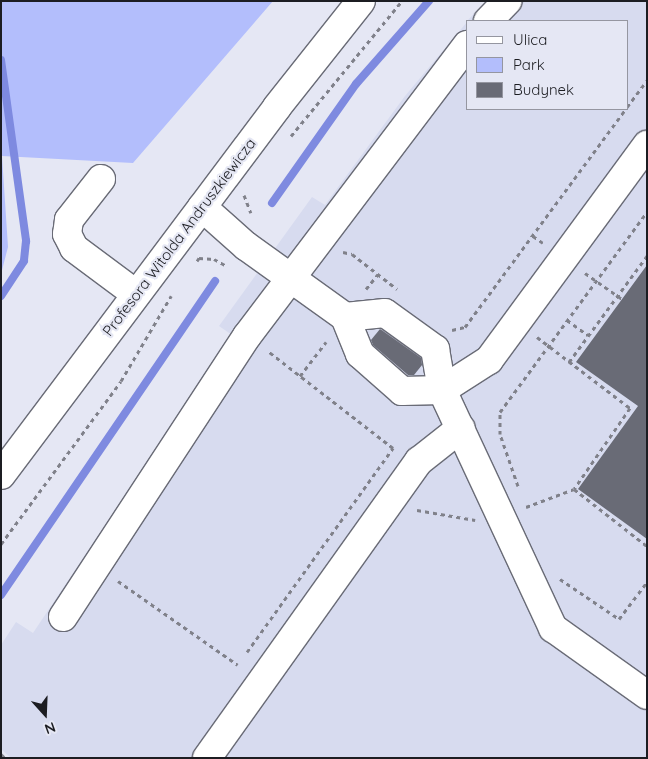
<!DOCTYPE html>
<style>
body{margin:0}
#map{position:relative;width:648px;height:759px;overflow:hidden;background:#e5e7f4;font-family:Quicksand,sans-serif}
div>[style]{position:absolute}
.built>*{inset:0;background:#d7dbef}
.green>*{inset:0;background:#b3befc}
.shadow>*{inset:0;background:#0003}
.stream>*{height:8px;margin:-4px;padding:0 4px;transform-origin:4px;border-radius:4px;background:#7e8ae0}
.building>*{inset:0;background:#696b76}
.path>*{height:3px;margin-top:-1.5px;transform-origin:0;background:repeating-linear-gradient(90deg,#80818a 0 4px,transparent 0 8px)}
.roads{filter:drop-shadow(1px 0 #696b76) drop-shadow(-1px 0 #696b76) drop-shadow(0 1px #696b76) drop-shadow(0 -1px #696b76)}
.minor>*{height:28px;margin:-14px;padding:0 14px;transform-origin:14px;border-radius:14px;background:#fff}
span{translate:-50% -50%;white-space:nowrap;text-align:center;line-height:1.15;-webkit-text-stroke:4.5px #e5e7f4;paint-order:stroke}
.street-label{font-size:15px;color:#1c1d22}
.frame{position:absolute;inset:0;border:2px solid #1c1d22;pointer-events:none}
.legend{position:absolute;left:466px;top:20px;width:162px;height:90px;box-sizing:border-box;background:#e5e7f4;border:1px solid #9596a0;margin:0;padding:6px 9px;list-style:none;font-size:15px;color:#1c1d22}
.legend li{display:flex;align-items:center;gap:10px;height:25px}
.legend b{width:25px;border:1px solid #9596a0}
.north{position:absolute;left:20px;top:689px;width:50px;height:50px;-webkit-text-stroke:4px #e5e7f4;paint-order:stroke;rotate:160deg;font-size:14px;font-weight:700;line-height:20px;text-align:center;color:#1c1d22}
.north::after{content:'';display:block;margin:auto;width:18px;height:22px;background:#1c1d22;clip-path:polygon(50% 0,100% 100%,50% 72%,0 100%)}
</style>
<div id="map">
<div class="built">
<div style="clip-path:polygon(486px 1px,647px 1px,647px 758px,11px 758px,1px 749px,1px 645px,16px 622px,33px 633px,232px 335px,219px 326px,312px 197px,325px 205px,405px 96px,467px 22px,467px 109px,627px 109px,627px 21px,467px 21px)"></div>
</div>
<div class="green">
<div style="clip-path:polygon(1px 1px,273px 1px,133px 163px,2px 156px,8px 247px,1px 274px)"></div>
</div>
<div class="shadow">
<div style="clip-path:polygon(389px 321px,430px 355px,414px 374px,381px 330px)"></div>
</div>
<div class="stream">
<div style="left:1px;top:60px;width:183px;rotate:82.1deg"></div>
<div style="left:26px;top:241px;width:20px;rotate:96deg"></div>
<div style="left:24px;top:261px;width:42px;rotate:123.3deg"></div>
<div style="left:272px;top:203px;width:146px;rotate:-54.8deg"></div>
<div style="left:356px;top:84px;width:111px;rotate:-48.7deg"></div>
<div style="left:1px;top:595px;width:380px;rotate:-55.7deg"></div>
</div>
<div class="building">
<div style="clip-path:polygon(647px 265px,647px 539px,578px 489px,638px 406px,576px 362px)"></div>
<div style="clip-path:polygon(380px 329px,421px 358px,422px 365px,414px 375px,408px 375px,373px 345px,371px 340px)"></div>
</div>
<div class="path">
<div style="left:627px;top:107px;width:34px;rotate:-53deg"></div>
<div style="left:291px;top:136px;width:175px;rotate:-50.6deg"></div>
<div style="left:244px;top:195px;width:19px;rotate:69deg"></div>
<div style="left:533px;top:236px;width:12px;rotate:35deg"></div>
<div style="left:343px;top:252px;width:9px;rotate:13deg"></div>
<div style="left:352px;top:254px;width:57px;rotate:37.9deg"></div>
<div style="left:214px;top:259px;width:13px;rotate:29deg"></div>
<div style="left:197px;top:261px;width:4px;rotate:-56deg"></div>
<div style="left:199px;top:258px;width:15px;rotate:4deg"></div>
<div style="left:585px;top:273px;width:45px;rotate:35.1deg"></div>
<div style="left:366px;top:289px;width:19px;rotate:-51deg"></div>
<div style="left:567px;top:320px;width:26px;rotate:36deg"></div>
<div style="left:452px;top:330px;width:13px;rotate:-13deg"></div>
<div style="left:465px;top:327px;width:271px;rotate:-53.6deg"></div>
<div style="left:537px;top:337px;width:117px;rotate:37.4deg"></div>
<div style="left:630px;top:408px;width:98px;rotate:124.7deg"></div>
<div style="left:569px;top:362px;width:132px;rotate:-53.7deg"></div>
<div style="left:300px;top:376px;width:43px;rotate:-52.6deg"></div>
<div style="left:518px;top:486px;width:55px;rotate:-109.1deg"></div>
<div style="left:500px;top:434px;width:22px;rotate:-90deg"></div>
<div style="left:500px;top:412px;width:248px;rotate:-53.7deg"></div>
<div style="left:526px;top:507px;width:51px;rotate:-20.6deg"></div>
<div style="left:574px;top:489px;width:93px;rotate:38deg"></div>
<div style="left:417px;top:510px;width:59px;rotate:9.8deg"></div>
<div style="left:1px;top:544px;width:202px;rotate:-53.6deg"></div>
<div style="left:121px;top:381px;width:99px;rotate:-59.5deg"></div>
<div style="left:560px;top:579px;width:71px;rotate:34.1deg"></div>
<div style="left:619px;top:619px;width:46px;rotate:-52.9deg"></div>
<div style="left:118px;top:581px;width:146px;rotate:35deg"></div>
<div style="left:247px;top:652px;width:251px;rotate:-54.4deg"></div>
<div style="left:393px;top:448px;width:158px;rotate:-142.2deg"></div>
<div style="left:1px;top:754px;width:6px;rotate:45deg"></div>
</div>
<div class="roads">
<div class="minor">
<div style="left:488px;top:21px;width:28px;rotate:-46deg"></div>
<div style="left:101px;top:179px;width:52px;rotate:128deg"></div>
<div style="left:69px;top:220px;width:14px;rotate:98deg"></div>
<div style="left:67px;top:234px;width:16px;rotate:63deg"></div>
<div style="left:74px;top:248px;width:77px;rotate:36.6deg"></div>
<div style="left:202px;top:207px;width:59px;rotate:41.6deg"></div>
<div style="left:246px;top:246px;width:122px;rotate:35.6deg"></div>
<div style="left:345px;top:317px;width:40px;rotate:68deg"></div>
<div style="left:360px;top:354px;width:56px;rotate:41.4deg"></div>
<div style="left:402px;top:391px;width:40px;rotate:-1.4deg"></div>
<div style="left:442px;top:390px;width:56px;rotate:-32.6deg"></div>
<div style="left:489px;top:360px;width:267px;rotate:-53.7deg"></div>
<div style="left:345px;top:317px;width:40px;rotate:-5.7deg"></div>
<div style="left:385px;top:313px;width:62px;rotate:35.8deg"></div>
<div style="left:435px;top:349px;width:42px;rotate:80.3deg"></div>
<div style="left:442px;top:390px;width:263px;rotate:65deg"></div>
<div style="left:553px;top:628px;width:115px;rotate:35.5deg"></div>
<div style="left:1px;top:475px;width:460px;rotate:-53.1deg"></div>
<div style="left:277px;top:107px;width:135px;rotate:-51.6deg"></div>
<div style="left:63px;top:617px;width:336px;rotate:-56.8deg"></div>
<div style="left:247px;top:336px;width:365px;rotate:-52.9deg"></div>
<div style="left:207px;top:758px;width:365px;rotate:-54.5deg"></div>
<div style="left:419px;top:461px;width:53px;rotate:-38.2deg"></div>
</div>
</div>
<div class="street-label">
<span style="left:179px;top:237px;rotate:-53deg">Profesora Witolda Andruszkiewicza</span>
</div>
<div class="frame"></div>
<ul class="legend">
<li><b style="height:6px;background:#fff"></b>Ulica</li>
<li><b style="height:14px;background:#b3befc"></b>Park</li>
<li><b style="height:14px;background:#696b76"></b>Budynek</li>
</ul>
<div class="north">N</div>
</div>
